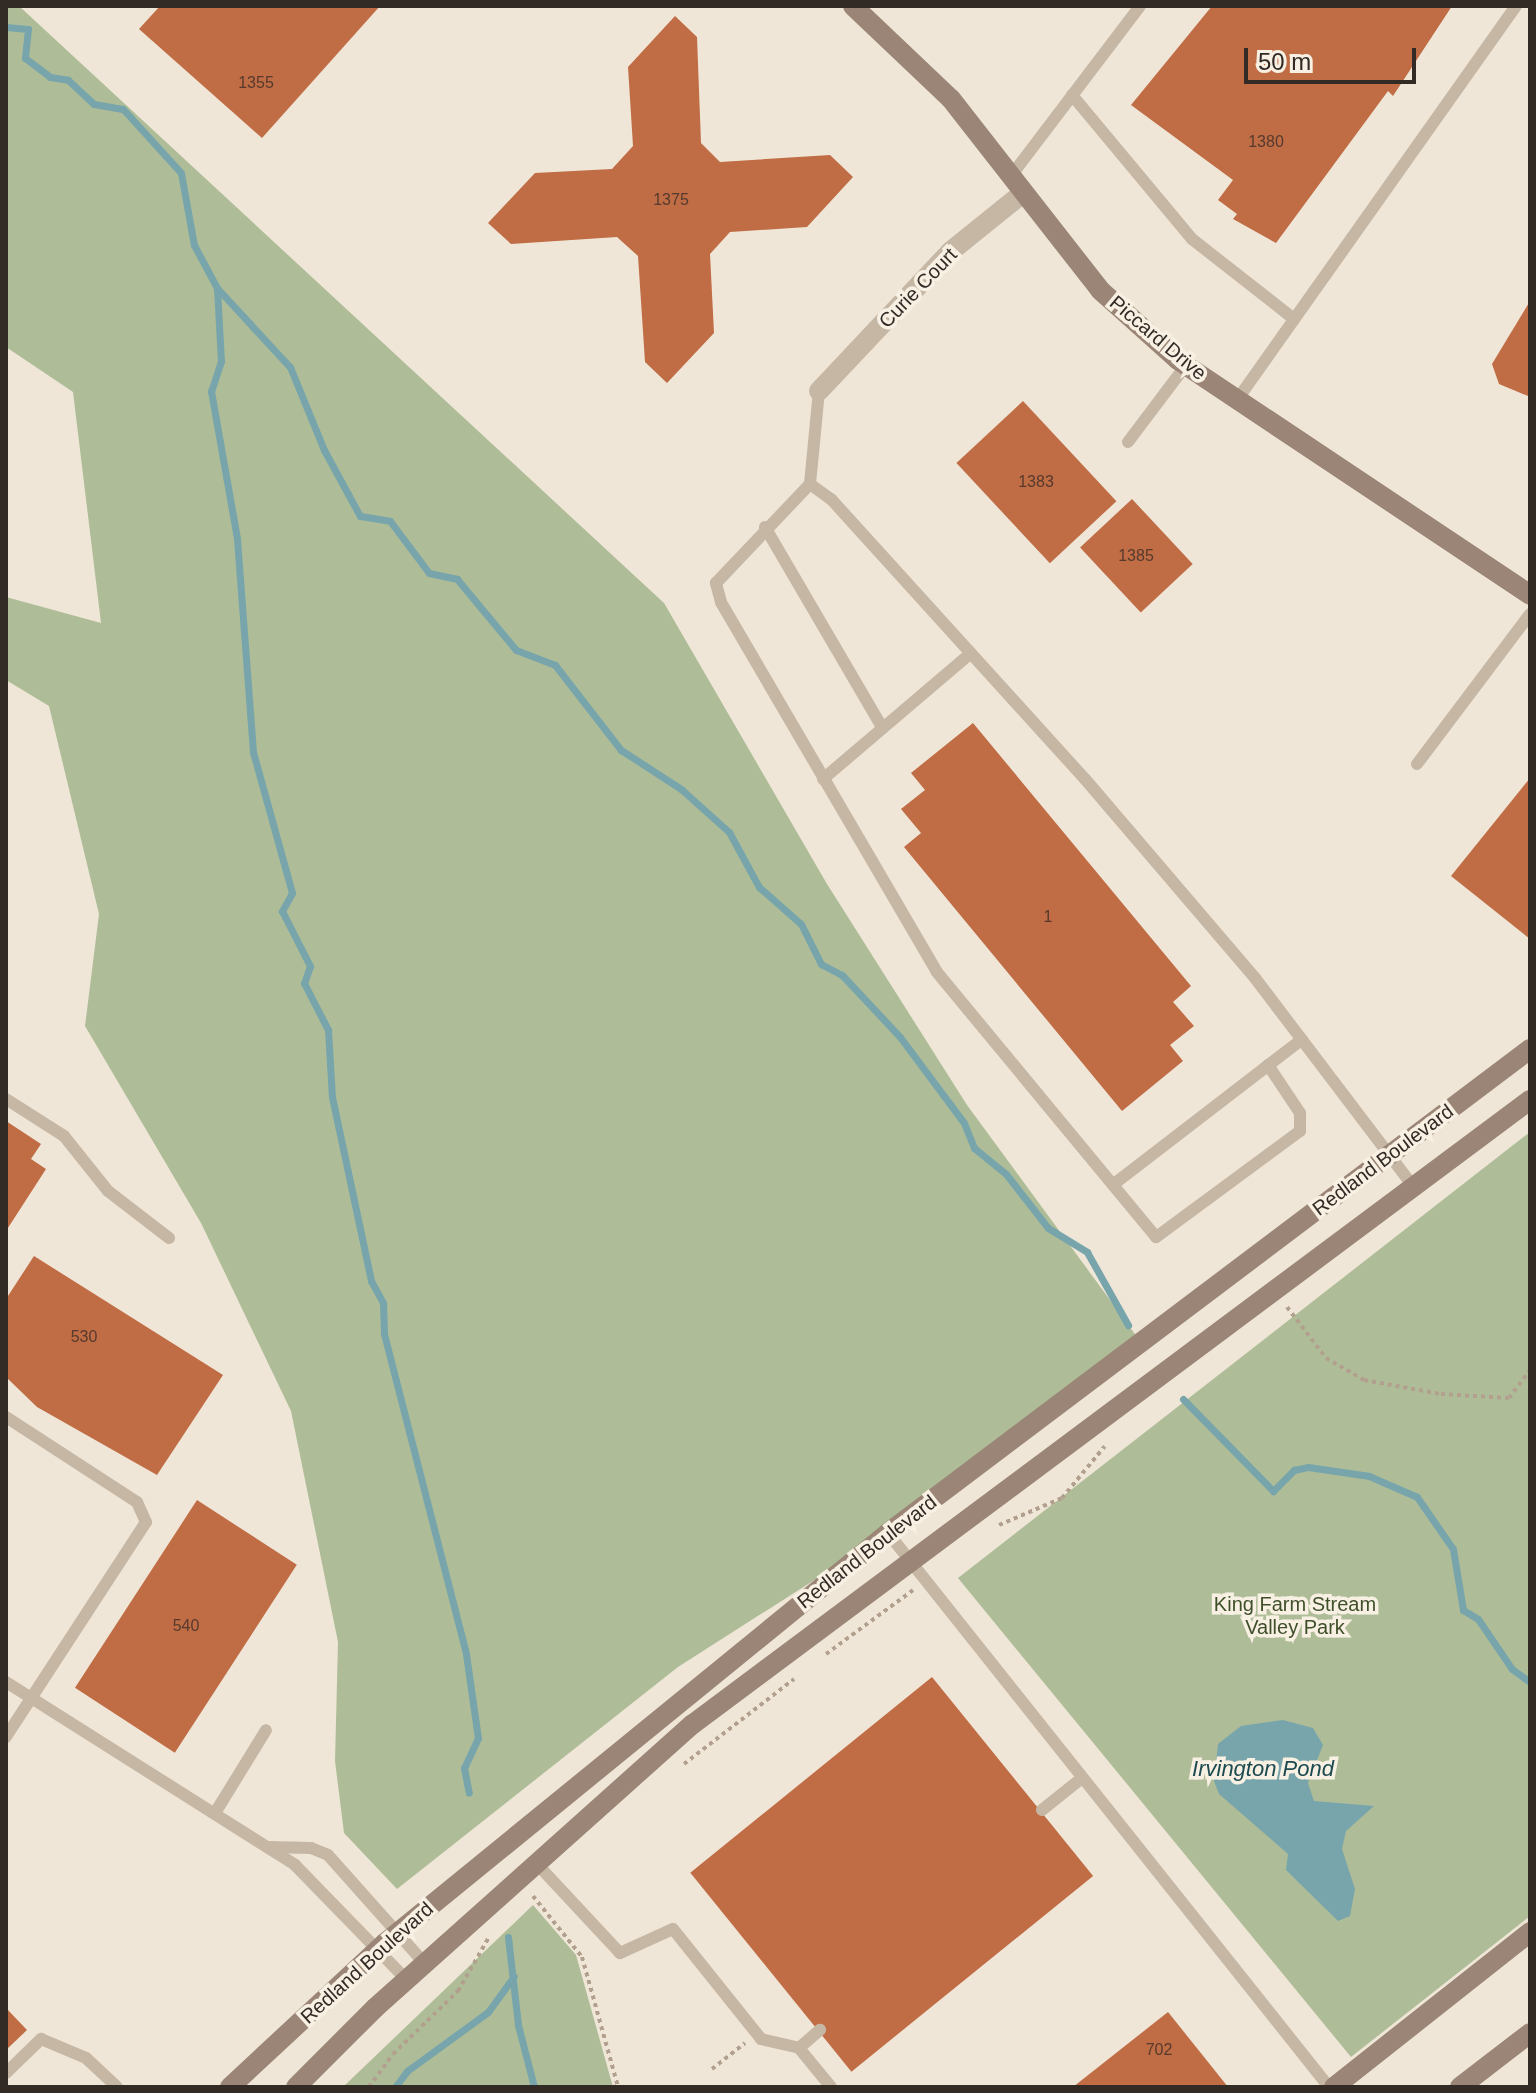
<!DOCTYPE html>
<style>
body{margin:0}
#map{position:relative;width:1536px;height:2093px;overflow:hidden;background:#efe6d7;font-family:Helvetica,sans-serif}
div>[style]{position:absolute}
.green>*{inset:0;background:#aebd98}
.water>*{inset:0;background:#77a5ab}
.stream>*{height:7px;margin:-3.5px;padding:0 3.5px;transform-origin:3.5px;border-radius:3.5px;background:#77a5ab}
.building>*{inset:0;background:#c06c44;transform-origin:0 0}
.path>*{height:4px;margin-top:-2px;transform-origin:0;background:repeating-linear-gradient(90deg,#b2a08e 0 4px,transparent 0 8px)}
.lane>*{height:12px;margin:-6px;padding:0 6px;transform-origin:6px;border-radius:6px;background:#c6b6a4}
.street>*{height:20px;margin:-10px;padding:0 10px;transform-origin:10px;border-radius:10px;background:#c6b6a4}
.secondary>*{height:20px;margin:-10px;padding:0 10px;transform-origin:10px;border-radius:10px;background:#9a8576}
span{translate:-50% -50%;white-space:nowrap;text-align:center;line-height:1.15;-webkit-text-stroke:7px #f7f0e3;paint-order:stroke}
.number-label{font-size:16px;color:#563a2d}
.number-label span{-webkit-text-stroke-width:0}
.street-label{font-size:20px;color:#322a25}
.park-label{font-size:20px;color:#3f4f2a}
.water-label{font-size:22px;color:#1d4a51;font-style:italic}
.frame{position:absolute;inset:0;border:8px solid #322a25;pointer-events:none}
.scale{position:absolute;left:1244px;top:48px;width:172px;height:36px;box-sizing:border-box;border:4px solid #322a25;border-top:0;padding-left:10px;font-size:24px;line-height:28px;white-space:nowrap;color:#322a25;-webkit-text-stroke:6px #f7f0e3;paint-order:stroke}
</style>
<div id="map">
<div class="green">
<div style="clip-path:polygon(6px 6px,19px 6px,664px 603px,827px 884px,967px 1105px,1143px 1345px,888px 1533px,678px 1667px,397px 1889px,344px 1833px,335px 1761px,338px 1642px,291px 1411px,201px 1223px,85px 1026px,99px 914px,49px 706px,6px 680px,6px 597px,101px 623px,73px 392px,6px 347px)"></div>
<div style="clip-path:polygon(1530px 1132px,1530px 1916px,1351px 2057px,958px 1578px)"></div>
<div style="clip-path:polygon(533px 1905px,576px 1955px,613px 2087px,343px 2087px)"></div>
</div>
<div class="water">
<div style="clip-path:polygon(1283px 1720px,1313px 1728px,1323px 1745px,1308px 1783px,1314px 1801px,1374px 1806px,1346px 1831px,1342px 1849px,1355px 1889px,1350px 1916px,1338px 1921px,1286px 1870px,1288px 1854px,1219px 1794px,1214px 1781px,1218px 1744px,1241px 1726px)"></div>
</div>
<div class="stream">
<div style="left:6px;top:27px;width:22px;rotate:5deg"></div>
<div style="left:28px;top:29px;width:29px;rotate:96deg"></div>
<div style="left:25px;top:58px;width:31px;rotate:37deg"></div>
<div style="left:50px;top:77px;width:18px;rotate:9deg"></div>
<div style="left:68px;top:80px;width:35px;rotate:43deg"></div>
<div style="left:94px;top:104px;width:29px;rotate:10deg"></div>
<div style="left:123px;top:109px;width:86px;rotate:47.8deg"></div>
<div style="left:181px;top:173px;width:73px;rotate:79.8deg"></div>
<div style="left:194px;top:245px;width:49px;rotate:61.9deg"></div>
<div style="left:217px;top:288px;width:108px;rotate:47.3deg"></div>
<div style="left:290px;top:367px;width:90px;rotate:67.7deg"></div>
<div style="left:324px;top:450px;width:75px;rotate:61.4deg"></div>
<div style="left:360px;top:516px;width:30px;rotate:9deg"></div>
<div style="left:390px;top:521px;width:65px;rotate:53.1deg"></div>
<div style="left:429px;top:573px;width:29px;rotate:12deg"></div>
<div style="left:457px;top:579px;width:92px;rotate:50.3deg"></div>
<div style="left:516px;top:650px;width:42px;rotate:21deg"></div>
<div style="left:555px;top:665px;width:108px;rotate:52.2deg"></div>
<div style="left:621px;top:750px;width:72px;rotate:33deg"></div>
<div style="left:681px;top:789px;width:64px;rotate:41.9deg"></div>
<div style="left:729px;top:832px;width:63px;rotate:61.4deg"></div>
<div style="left:759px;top:887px;width:56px;rotate:41.4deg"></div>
<div style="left:801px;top:924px;width:45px;rotate:63.4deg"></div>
<div style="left:821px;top:964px;width:24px;rotate:28deg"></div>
<div style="left:842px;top:975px;width:85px;rotate:46.9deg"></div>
<div style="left:900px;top:1037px;width:107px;rotate:53.3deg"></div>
<div style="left:964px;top:1123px;width:27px;rotate:68deg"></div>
<div style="left:974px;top:1148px;width:41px;rotate:39.1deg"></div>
<div style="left:1006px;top:1174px;width:68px;rotate:52.1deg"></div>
<div style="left:1048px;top:1228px;width:46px;rotate:31.6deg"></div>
<div style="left:1087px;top:1252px;width:84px;rotate:60.7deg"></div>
<div style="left:217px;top:288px;width:73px;rotate:86.9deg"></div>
<div style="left:221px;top:361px;width:32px;rotate:108deg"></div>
<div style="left:211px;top:391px;width:150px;rotate:80deg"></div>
<div style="left:237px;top:539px;width:214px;rotate:85.7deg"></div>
<div style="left:253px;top:752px;width:146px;rotate:74.5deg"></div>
<div style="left:292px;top:893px;width:21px;rotate:119deg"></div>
<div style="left:282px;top:911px;width:62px;rotate:63deg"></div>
<div style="left:310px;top:966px;width:18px;rotate:109deg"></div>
<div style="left:304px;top:983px;width:53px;rotate:62.9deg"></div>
<div style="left:328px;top:1030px;width:67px;rotate:86.6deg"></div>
<div style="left:332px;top:1097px;width:188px;rotate:78deg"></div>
<div style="left:371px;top:1281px;width:25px;rotate:61deg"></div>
<div style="left:383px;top:1303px;width:31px;rotate:88deg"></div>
<div style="left:384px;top:1334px;width:330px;rotate:75.6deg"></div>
<div style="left:466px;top:1654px;width:85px;rotate:81.9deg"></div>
<div style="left:478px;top:1738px;width:33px;rotate:115deg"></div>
<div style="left:464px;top:1768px;width:25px;rotate:79deg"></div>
<div style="left:1183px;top:1399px;width:129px;rotate:45.6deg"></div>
<div style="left:1273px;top:1491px;width:30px;rotate:-45deg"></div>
<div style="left:1294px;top:1470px;width:14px;rotate:-12deg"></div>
<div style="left:1308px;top:1467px;width:62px;rotate:8.4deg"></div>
<div style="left:1369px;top:1476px;width:52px;rotate:23.6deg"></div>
<div style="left:1417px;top:1497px;width:63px;rotate:55.3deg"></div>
<div style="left:1453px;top:1549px;width:62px;rotate:80.7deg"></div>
<div style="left:1463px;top:1610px;width:17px;rotate:31deg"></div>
<div style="left:1478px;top:1619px;width:60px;rotate:55.8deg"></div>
<div style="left:1512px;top:1669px;width:22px;rotate:36deg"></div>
<div style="left:508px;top:1937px;width:89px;rotate:83.5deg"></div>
<div style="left:518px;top:2025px;width:64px;rotate:75.5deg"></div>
<div style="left:395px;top:2087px;width:20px;rotate:-53deg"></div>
<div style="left:407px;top:2071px;width:100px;rotate:-36.1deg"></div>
<div style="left:488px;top:2012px;width:44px;rotate:-54.2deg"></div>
</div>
<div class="building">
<div style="clip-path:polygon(160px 6px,380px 6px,262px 138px,139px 29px)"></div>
<div style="clip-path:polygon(1212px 6px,1452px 6px,1393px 96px,1388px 91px,1276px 243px,1233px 219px,1237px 214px,1218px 200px,1233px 180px,1131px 105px)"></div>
<div style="clip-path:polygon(675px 16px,697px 37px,701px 143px,720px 162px,830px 155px,853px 177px,807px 227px,730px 232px,710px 254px,714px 333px,667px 383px,645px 362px,638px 256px,617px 237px,511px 244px,488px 223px,535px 173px,612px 169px,633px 146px,628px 67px)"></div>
<div style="clip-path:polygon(1530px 301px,1530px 396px,1528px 396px,1499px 384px,1492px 364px)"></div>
<div style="left:1023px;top:401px;width:137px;height:91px;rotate:47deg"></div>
<div style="left:1132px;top:499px;width:89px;height:71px;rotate:47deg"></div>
<div style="clip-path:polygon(973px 723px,1191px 986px,1173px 1002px,1194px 1026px,1170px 1045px,1183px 1061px,1122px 1111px,904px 847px,921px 833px,901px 809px,925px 790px,911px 773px)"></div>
<div style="clip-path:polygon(1530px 778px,1530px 939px,1451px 876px)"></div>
<div style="clip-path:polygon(6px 1121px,41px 1144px,31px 1159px,46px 1169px,6px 1231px)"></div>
<div style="clip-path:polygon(34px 1256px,223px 1375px,157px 1475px,37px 1407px,6px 1377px,6px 1299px)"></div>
<div style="left:197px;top:1500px;width:119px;height:224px;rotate:33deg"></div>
<div style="left:932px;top:1677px;width:256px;height:311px;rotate:51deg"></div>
<div style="clip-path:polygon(6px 2008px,27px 2030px,6px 2050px)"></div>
<div style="clip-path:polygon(1168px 2012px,1228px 2087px,1073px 2087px)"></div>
</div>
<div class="path">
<div style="left:1287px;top:1307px;width:64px;rotate:52.6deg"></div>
<div style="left:1326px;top:1358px;width:44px;rotate:30.1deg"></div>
<div style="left:1364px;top:1380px;width:78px;rotate:10.3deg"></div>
<div style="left:1441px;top:1394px;width:68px;rotate:3.4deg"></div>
<div style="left:1509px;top:1398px;width:35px;rotate:-53deg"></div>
<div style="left:999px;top:1525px;width:69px;rotate:-23.2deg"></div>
<div style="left:1062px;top:1498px;width:67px;rotate:-50.4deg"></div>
<div style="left:826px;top:1654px;width:108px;rotate:-36.3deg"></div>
<div style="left:684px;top:1764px;width:139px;rotate:-37.7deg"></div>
<div style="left:533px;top:1896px;width:78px;rotate:51.2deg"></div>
<div style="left:582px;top:1957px;width:135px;rotate:74.5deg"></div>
<div style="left:712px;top:2069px;width:42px;rotate:-38.2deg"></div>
<div style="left:369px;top:2087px;width:41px;rotate:-54deg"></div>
<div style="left:393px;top:2054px;width:91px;rotate:-44.1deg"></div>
<div style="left:458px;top:1991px;width:62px;rotate:-60.1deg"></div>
</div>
<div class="lane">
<div style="left:1072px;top:95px;width:187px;rotate:50.2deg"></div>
<div style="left:1192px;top:239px;width:130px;rotate:38.1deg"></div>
<div style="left:1011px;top:176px;width:213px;rotate:-52.8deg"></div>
<div style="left:1237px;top:400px;width:483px;rotate:-54.7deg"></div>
<div style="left:1128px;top:442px;width:96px;rotate:-53deg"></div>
<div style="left:810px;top:484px;width:93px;rotate:-84.5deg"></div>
<div style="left:765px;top:527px;width:232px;rotate:59.7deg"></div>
<div style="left:1417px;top:764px;width:188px;rotate:-53deg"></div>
<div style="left:823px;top:779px;width:194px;rotate:-40.4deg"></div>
<div style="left:1268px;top:1065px;width:58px;rotate:56.3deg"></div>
<div style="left:1300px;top:1113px;width:18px;rotate:90deg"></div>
<div style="left:1300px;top:1131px;width:179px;rotate:143.6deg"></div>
<div style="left:1156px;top:1237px;width:344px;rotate:-129.6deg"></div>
<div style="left:937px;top:972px;width:428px;rotate:-120.3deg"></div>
<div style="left:721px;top:602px;width:20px;rotate:-105deg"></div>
<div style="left:716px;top:583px;width:137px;rotate:-46.5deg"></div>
<div style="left:810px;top:484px;width:26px;rotate:36deg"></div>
<div style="left:831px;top:499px;width:378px;rotate:47.8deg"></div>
<div style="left:1085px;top:779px;width:262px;rotate:49.5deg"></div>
<div style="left:1255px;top:978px;width:261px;rotate:52.8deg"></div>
<div style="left:6px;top:1099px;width:69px;rotate:32.5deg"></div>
<div style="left:64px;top:1136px;width:70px;rotate:51.3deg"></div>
<div style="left:108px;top:1191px;width:77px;rotate:37.6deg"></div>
<div style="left:1114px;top:1184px;width:237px;rotate:-37.6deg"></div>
<div style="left:6px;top:1417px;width:156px;rotate:33deg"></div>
<div style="left:137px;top:1502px;width:22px;rotate:66deg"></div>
<div style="left:146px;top:1522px;width:257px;rotate:123.1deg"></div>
<div style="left:888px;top:1533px;width:708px;rotate:51.48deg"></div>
<div style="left:6px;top:1682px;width:342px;rotate:32.3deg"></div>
<div style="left:295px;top:1865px;width:161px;rotate:45.8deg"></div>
<div style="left:1042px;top:1810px;width:51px;rotate:-38.7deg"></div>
<div style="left:215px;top:1813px;width:97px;rotate:-58.4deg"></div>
<div style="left:269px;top:1847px;width:42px;rotate:1.4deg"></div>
<div style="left:311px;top:1848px;width:18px;rotate:22deg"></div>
<div style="left:328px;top:1855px;width:146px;rotate:48.3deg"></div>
<div style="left:537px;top:1864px;width:122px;rotate:47deg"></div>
<div style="left:620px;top:1953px;width:58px;rotate:-24.4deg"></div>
<div style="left:673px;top:1929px;width:141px;rotate:51.3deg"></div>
<div style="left:761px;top:2039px;width:39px;rotate:13deg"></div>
<div style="left:799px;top:2048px;width:50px;rotate:50.6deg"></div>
<div style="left:799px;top:2048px;width:28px;rotate:-41deg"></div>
<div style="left:6px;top:2073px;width:49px;rotate:-44.2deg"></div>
<div style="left:41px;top:2039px;width:49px;rotate:22.9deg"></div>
<div style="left:86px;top:2058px;width:42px;rotate:43.1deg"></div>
</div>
<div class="street">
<div style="left:819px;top:391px;width:192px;rotate:-46.7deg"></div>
<div style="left:951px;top:251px;width:92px;rotate:-38.9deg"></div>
</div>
<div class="secondary">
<div style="left:853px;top:6px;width:135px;rotate:43.5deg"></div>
<div style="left:951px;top:99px;width:242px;rotate:52deg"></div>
<div style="left:1100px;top:290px;width:105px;rotate:41.9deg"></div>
<div style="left:1178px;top:360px;width:423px;rotate:33.7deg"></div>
<div style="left:230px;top:2087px;width:212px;rotate:-42.9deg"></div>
<div style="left:385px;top:1943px;width:649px;rotate:-39.18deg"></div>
<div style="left:888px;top:1533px;width:804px;rotate:-37.01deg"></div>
<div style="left:296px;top:2087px;width:112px;rotate:-45deg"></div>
<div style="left:375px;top:2008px;width:426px;rotate:-41.8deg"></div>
<div style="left:693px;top:1724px;width:1044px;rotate:-36.71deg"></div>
<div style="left:1334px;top:2087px;width:250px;rotate:-38.3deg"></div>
<div style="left:1460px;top:2087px;width:88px;rotate:-37.6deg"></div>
</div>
<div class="number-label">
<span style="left:256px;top:83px">1355</span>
<span style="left:1266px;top:142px">1380</span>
<span style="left:671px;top:200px">1375</span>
<span style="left:1036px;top:482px">1383</span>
<span style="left:1136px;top:556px">1385</span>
<span style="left:1048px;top:917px">1</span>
<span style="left:84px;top:1337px">530</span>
<span style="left:186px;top:1626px">540</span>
<span style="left:1159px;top:2050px">702</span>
</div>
<div class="street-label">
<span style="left:918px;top:288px;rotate:-46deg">Curie Court</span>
<span style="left:1158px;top:338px;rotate:40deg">Piccard Drive</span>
<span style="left:1383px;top:1160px;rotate:-37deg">Redland Boulevard</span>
<span style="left:867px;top:1552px;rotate:-38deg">Redland Boulevard</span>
<span style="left:367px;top:1963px;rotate:-42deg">Redland Boulevard</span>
</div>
<div class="park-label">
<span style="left:1295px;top:1616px">King Farm Stream<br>Valley Park</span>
</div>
<div class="water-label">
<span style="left:1263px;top:1769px">Irvington Pond</span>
</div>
<div class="frame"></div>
<div class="scale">50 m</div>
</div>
